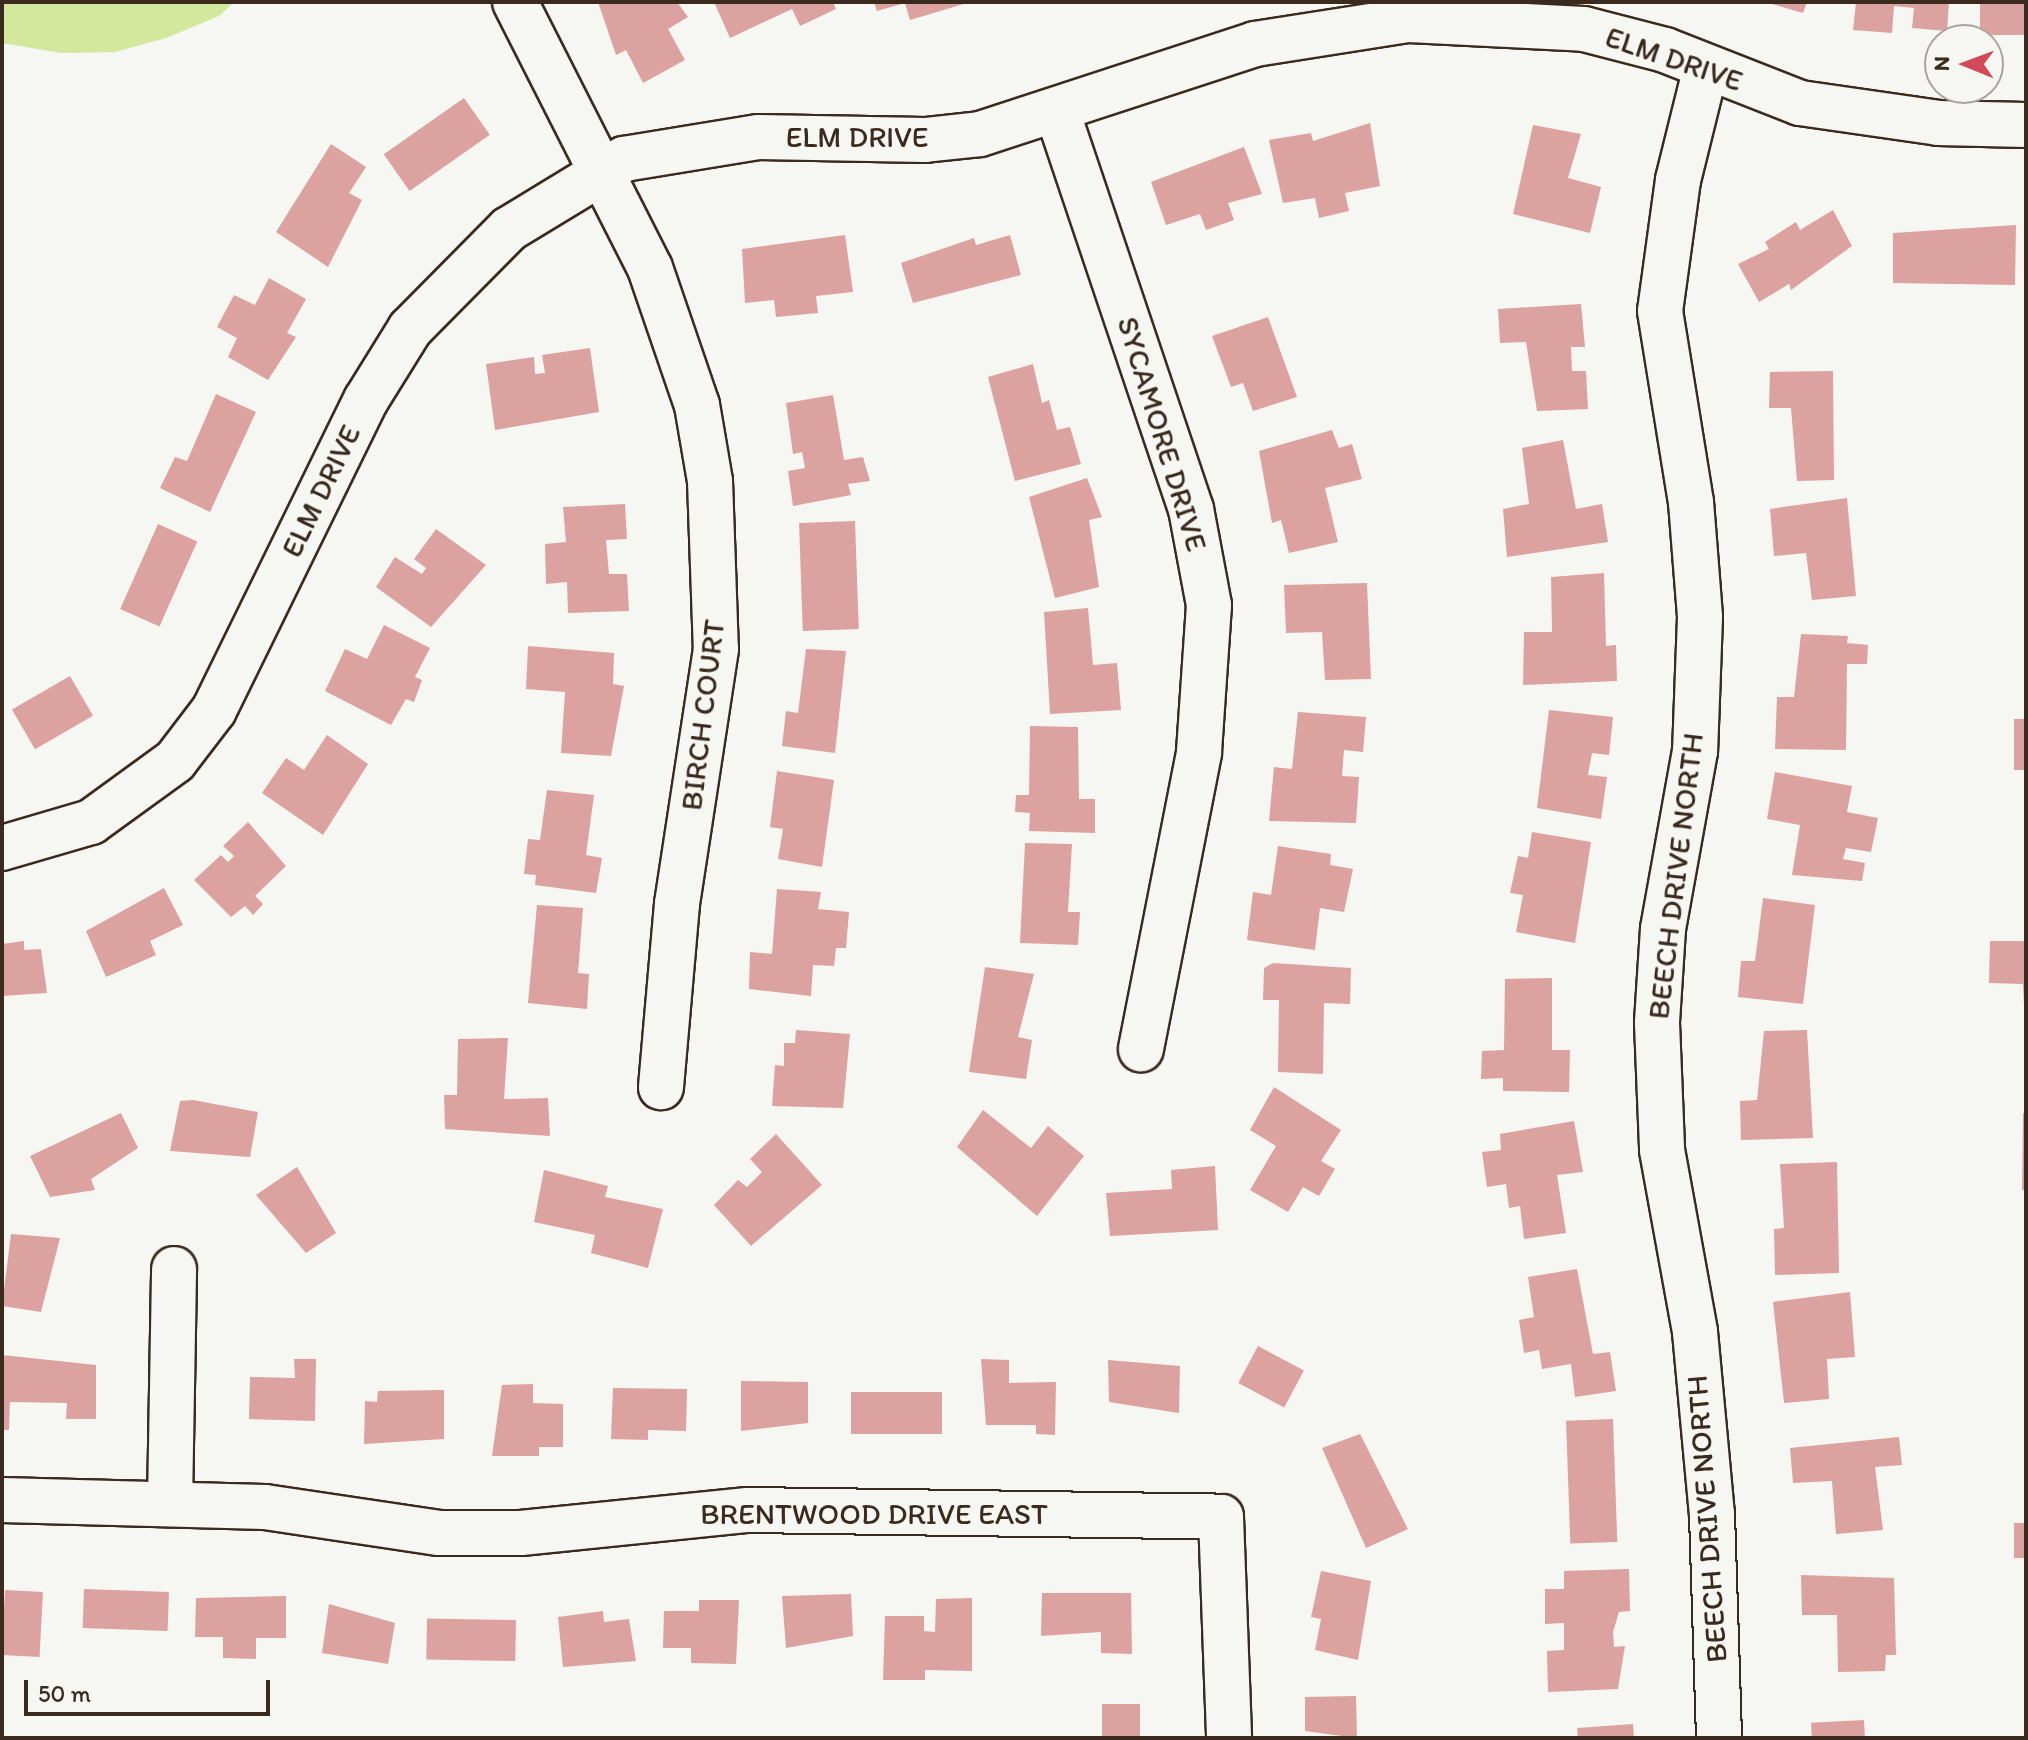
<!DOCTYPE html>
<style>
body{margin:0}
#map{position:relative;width:2028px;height:1740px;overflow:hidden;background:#f6f6f2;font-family:Itim,sans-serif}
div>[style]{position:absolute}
.green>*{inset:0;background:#d3e89d}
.building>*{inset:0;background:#dca2a0;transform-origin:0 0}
.roads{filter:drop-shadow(2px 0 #3b2a1e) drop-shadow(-2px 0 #3b2a1e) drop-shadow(0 2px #3b2a1e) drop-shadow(0 -2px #3b2a1e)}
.minor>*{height:44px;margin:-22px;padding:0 22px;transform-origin:22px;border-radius:22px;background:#f6f6f2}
span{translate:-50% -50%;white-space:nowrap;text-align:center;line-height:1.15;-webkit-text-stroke:7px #f6f6f2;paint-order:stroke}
.street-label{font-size:30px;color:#3b2a1e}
.frame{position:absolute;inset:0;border:4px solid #3b2a1e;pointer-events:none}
.north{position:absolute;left:1924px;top:24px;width:80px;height:80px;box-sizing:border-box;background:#f6f6f2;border:2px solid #aba49d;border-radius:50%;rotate:271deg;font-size:22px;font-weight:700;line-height:32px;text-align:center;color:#3b2a1e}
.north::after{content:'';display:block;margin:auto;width:28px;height:36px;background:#d1495b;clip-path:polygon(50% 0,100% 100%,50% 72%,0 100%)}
.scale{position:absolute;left:24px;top:1680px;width:246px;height:36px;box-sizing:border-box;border:4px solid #3b2a1e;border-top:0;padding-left:10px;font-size:24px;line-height:28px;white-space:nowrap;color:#3b2a1e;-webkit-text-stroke:6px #f6f6f2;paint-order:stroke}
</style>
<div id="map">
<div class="green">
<div style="clip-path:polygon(2px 2px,234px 2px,219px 16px,166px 38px,115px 52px,61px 53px,2px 43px)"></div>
</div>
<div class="building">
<div style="clip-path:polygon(598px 2px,677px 2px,688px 17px,668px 29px,685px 60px,643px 83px,626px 50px,616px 55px)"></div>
<div style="clip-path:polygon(714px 2px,833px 2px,836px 9px,800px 26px,792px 9px,730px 38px)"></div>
<div style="clip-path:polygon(874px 2px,967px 2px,967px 3px,910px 20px,905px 3px,877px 11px)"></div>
<div style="clip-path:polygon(1765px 2px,1807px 2px,1803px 13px)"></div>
<div style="clip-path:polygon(1856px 2px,1949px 2px,1947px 31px,1912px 28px,1914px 8px,1894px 6px,1892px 33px,1853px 30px)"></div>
<div style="left:1980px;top:2px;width:46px;height:33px"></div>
<div style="left:464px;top:98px;width:45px;height:98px;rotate:55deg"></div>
<div style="clip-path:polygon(1370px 123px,1380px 186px,1345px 193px,1349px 211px,1319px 218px,1315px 198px,1283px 203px,1269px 140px,1311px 133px,1313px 141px)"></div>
<div style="clip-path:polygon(1533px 125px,1581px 134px,1568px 178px,1601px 187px,1590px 233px,1513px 214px)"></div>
<div style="clip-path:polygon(331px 144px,366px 167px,349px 193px,362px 200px,328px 267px,276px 232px)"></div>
<div style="clip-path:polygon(1244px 147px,1262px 194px,1228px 203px,1234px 220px,1206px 230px,1200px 214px,1166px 225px,1151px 182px)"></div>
<div style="clip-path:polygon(1833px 210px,1852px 246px,1791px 290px,1789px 284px,1759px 302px,1738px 264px,1769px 249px,1765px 242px,1796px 222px,1800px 230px)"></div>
<div style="clip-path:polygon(2016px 225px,2015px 285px,1893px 283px,1893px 233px)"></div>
<div style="clip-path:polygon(845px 235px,853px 292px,816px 296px,818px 313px,776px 317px,774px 300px,745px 303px,742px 249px)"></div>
<div style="clip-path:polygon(1010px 235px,1021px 275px,913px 303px,901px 263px,974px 238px,976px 245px)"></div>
<div style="clip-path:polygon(269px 278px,306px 299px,287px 333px,296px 337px,268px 380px,228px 357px,237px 338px,217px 327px,234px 295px,255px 305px)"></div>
<div style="clip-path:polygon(1581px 304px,1585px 347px,1571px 347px,1572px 371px,1586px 371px,1588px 409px,1537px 411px,1526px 342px,1500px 343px,1498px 309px)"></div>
<div style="clip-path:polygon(1268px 317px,1297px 397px,1253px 411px,1243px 383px,1231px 387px,1212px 336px)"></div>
<div style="clip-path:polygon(590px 348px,599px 412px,495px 430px,486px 364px,534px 357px,535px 374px,545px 373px,542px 355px)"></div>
<div style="clip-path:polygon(1033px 364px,1042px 403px,1049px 400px,1057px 430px,1070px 427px,1081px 464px,1015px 481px,988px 377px)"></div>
<div style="clip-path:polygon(1833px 371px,1834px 480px,1797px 481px,1791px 408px,1769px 408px,1770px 372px)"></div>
<div style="clip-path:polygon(216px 394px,256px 412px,210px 512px,160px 488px,175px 457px,187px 461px)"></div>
<div style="clip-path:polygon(833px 395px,844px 460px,863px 457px,870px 481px,848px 484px,851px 495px,793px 506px,788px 471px,805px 468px,802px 452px,793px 454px,786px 403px)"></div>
<div style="clip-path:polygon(1332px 430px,1339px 448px,1352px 444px,1362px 479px,1325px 488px,1338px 542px,1289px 553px,1281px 520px,1272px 523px,1259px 451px)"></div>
<div style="clip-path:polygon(1563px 440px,1576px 509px,1602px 504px,1608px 542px,1507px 557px,1503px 509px,1529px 504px,1522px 448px)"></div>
<div style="clip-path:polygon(1087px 478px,1102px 517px,1089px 520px,1099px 587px,1055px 598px,1029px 497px)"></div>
<div style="clip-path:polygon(1847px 498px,1856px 596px,1812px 600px,1806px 553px,1774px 556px,1770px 509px)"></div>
<div style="clip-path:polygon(625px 504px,627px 539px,606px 540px,609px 574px,627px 574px,629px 611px,568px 613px,567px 582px,546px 584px,545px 544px,566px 542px,563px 507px)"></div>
<div style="left:855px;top:521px;width:108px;height:56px;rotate:88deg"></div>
<div style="left:158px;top:524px;width:43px;height:93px;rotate:24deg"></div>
<div style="clip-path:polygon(436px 529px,486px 565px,431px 627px,376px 587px,395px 557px,422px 574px,426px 568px,414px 559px)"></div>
<div style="clip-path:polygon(1604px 573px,1606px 646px,1616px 645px,1617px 681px,1523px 685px,1524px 632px,1552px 632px,1551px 577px)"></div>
<div style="clip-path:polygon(1367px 583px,1371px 679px,1325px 680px,1322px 632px,1286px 633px,1284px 585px)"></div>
<div style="clip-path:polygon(1088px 608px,1093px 665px,1117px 663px,1121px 710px,1050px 714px,1044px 612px)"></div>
<div style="clip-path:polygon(384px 625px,430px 648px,415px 677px,422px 680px,414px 702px,406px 699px,391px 725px,325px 691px,345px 649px,367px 659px)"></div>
<div style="clip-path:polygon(1801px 634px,1848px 636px,1847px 643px,1868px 645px,1867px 664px,1847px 664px,1846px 750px,1775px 749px,1777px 697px,1794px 697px)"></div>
<div style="clip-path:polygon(528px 646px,614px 653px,613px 684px,624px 686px,611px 756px,561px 753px,565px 692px,526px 689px)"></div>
<div style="clip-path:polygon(806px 649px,846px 651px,835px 753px,782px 746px,786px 711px,798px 713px)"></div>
<div style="left:70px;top:676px;width:46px;height:67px;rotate:60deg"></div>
<div style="clip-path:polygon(1549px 710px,1613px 717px,1609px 755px,1592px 753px,1588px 775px,1607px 777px,1601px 819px,1537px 808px)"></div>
<div style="clip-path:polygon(1298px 712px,1366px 717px,1363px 752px,1344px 750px,1342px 776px,1359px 777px,1356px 823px,1269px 821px,1274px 767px,1292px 769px)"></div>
<div style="left:2014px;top:719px;width:12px;height:51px"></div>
<div style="clip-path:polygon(1030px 726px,1078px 727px,1079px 799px,1095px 799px,1095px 833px,1029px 831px,1030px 813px,1015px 812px,1016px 795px,1029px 795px)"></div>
<div style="clip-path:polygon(327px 735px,368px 764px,323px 835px,262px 793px,286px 758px,304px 770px)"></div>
<div style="clip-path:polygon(777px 771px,834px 780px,822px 867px,778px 859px,783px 829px,770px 827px)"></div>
<div style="clip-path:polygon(1775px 772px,1852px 786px,1847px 812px,1878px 818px,1871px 852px,1846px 848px,1843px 859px,1865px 863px,1862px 881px,1792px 875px,1800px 825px,1767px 819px)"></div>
<div style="clip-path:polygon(547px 790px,594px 795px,586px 855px,602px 858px,596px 893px,535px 885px,536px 875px,524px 874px,528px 839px,540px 840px)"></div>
<div style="clip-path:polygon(248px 822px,286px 866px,255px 896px,263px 904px,253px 915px,245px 906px,231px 917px,194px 880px,221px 855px,228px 862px,234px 856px,223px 846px)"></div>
<div style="clip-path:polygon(1532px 832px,1591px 842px,1575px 943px,1516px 932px,1523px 895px,1510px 893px,1518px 856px,1528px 858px)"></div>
<div style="clip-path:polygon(1025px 843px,1072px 844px,1068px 912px,1080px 912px,1078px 945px,1020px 943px)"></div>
<div style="clip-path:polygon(1278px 846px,1331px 854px,1330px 865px,1353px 869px,1344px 912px,1320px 908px,1315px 950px,1247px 940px,1253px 892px,1271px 895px)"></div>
<div style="clip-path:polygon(164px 888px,183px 925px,150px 941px,156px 955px,106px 977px,86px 931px)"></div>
<div style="clip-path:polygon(777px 889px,821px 892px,818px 909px,849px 912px,846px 948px,836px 948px,834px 966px,813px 965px,811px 996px,749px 989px,750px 952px,772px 954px)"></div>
<div style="clip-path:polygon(1763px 898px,1815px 905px,1803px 1004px,1738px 997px,1741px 961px,1755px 961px)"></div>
<div style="clip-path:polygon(537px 905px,583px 908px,578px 973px,589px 974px,587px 1009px,528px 1003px)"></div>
<div style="clip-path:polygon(24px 941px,24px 950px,41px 949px,47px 993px,2px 996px,2px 944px)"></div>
<div style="clip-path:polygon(1990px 941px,2026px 941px,2026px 1049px,2023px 984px,1989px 983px)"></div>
<div style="clip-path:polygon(1273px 963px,1351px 968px,1350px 1004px,1324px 1003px,1323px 1074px,1278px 1072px,1279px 1000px,1263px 1000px,1264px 968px)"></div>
<div style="clip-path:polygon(985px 967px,1034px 974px,1018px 1037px,1032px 1040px,1026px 1079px,969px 1072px)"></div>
<div style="clip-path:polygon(1552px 978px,1552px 1050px,1570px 1050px,1569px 1092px,1503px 1091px,1503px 1078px,1481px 1079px,1482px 1051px,1504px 1050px,1505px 979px)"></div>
<div style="clip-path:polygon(796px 1030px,850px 1034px,843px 1108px,772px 1106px,775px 1065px,784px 1066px,784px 1043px,795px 1043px)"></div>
<div style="clip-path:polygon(1807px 1030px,1813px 1138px,1741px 1140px,1740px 1101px,1757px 1100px,1764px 1031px)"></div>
<div style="clip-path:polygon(508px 1038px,504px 1099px,548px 1098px,550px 1136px,445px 1129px,444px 1095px,457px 1095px,458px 1039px)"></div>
<div style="clip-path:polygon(1274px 1087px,1341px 1130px,1321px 1161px,1335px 1169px,1319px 1196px,1303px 1187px,1288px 1212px,1250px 1190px,1276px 1146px,1250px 1130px)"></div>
<div style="clip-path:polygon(193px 1100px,258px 1112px,250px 1157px,170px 1151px,180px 1101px)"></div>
<div style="clip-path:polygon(983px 1110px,1031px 1148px,1048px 1126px,1084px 1156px,1037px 1216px,957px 1147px)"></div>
<div style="clip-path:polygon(121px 1113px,138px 1148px,91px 1179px,95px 1190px,50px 1197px,30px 1156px)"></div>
<div style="clip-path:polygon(2023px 1113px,2026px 1114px,2026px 1190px,2022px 1190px)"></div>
<div style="clip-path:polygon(1574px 1121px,1583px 1172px,1557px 1175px,1566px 1233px,1524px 1239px,1520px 1206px,1509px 1208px,1506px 1184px,1487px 1187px,1482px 1152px,1501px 1150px,1500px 1134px)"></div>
<div style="clip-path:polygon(776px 1134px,822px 1185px,751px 1246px,714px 1205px,738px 1180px,747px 1187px,762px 1172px,750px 1159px)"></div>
<div style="clip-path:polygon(1837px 1162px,1839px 1273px,1775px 1275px,1774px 1229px,1784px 1228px,1780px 1164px)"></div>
<div style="clip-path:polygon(1215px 1166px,1218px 1230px,1110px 1236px,1106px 1193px,1172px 1189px,1171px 1170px)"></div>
<div style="clip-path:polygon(297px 1167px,336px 1233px,306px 1253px,256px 1195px)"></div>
<div style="clip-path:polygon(544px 1170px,608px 1186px,605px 1197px,663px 1209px,648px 1268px,591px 1253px,595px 1235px,534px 1222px)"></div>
<div style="clip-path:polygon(11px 1234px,60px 1238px,41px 1312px,2px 1306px)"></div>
<div style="clip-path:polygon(1577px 1269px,1593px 1354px,1610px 1352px,1616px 1391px,1575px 1397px,1571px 1364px,1542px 1369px,1539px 1350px,1524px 1353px,1519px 1320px,1534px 1317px,1528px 1277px)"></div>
<div style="clip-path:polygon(1850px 1292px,1855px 1357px,1827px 1359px,1829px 1399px,1784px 1403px,1773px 1302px)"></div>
<div style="left:1258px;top:1346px;width:52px;height:42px;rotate:28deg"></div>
<div style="clip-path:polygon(2px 1355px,96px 1365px,96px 1419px,66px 1419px,67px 1403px,10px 1402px,9px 1430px,2px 1430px)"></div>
<div style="clip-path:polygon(294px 1359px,316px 1359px,315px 1421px,249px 1419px,250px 1377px,295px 1378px)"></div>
<div style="clip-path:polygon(981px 1359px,1009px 1360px,1009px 1383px,1056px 1382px,1055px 1435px,1036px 1434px,1036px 1425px,986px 1425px)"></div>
<div style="clip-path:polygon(1108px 1360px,1180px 1366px,1179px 1413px,1109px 1402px)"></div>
<div style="clip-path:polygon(741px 1381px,808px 1382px,808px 1423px,741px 1431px)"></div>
<div style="clip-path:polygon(533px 1384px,533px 1403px,563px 1404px,563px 1447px,539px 1447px,539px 1456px,492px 1456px,502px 1385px)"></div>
<div style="clip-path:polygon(613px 1388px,687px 1389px,686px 1431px,648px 1430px,648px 1440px,611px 1439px)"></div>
<div style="clip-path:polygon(444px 1390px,444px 1439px,364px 1444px,365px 1401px,377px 1402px,378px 1391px)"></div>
<div style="left:851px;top:1392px;width:91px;height:42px"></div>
<div style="left:1613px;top:1419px;width:123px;height:47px;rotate:88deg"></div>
<div style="clip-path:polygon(1360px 1434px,1408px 1529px,1366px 1548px,1322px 1448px)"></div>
<div style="clip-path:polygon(1899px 1437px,1902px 1465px,1875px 1467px,1883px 1530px,1836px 1534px,1832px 1481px,1793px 1483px,1790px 1448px)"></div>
<div style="left:2014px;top:1523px;width:12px;height:35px"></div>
<div style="clip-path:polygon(1629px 1569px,1630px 1611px,1619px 1612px,1613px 1632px,1614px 1647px,1625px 1646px,1618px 1689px,1548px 1692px,1547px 1651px,1564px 1650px,1564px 1623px,1545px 1624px,1545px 1589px,1564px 1589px,1564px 1571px)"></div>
<div style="clip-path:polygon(1321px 1571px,1371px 1581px,1358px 1660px,1315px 1650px,1321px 1619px,1311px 1617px)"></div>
<div style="clip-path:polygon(1801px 1575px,1894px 1578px,1896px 1655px,1886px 1655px,1885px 1671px,1838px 1672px,1837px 1615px,1802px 1615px)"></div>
<div style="left:84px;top:1589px;width:85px;height:39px;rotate:2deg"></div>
<div style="left:5px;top:1590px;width:38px;height:65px;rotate:3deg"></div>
<div style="clip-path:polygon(1042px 1593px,1131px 1593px,1132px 1654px,1101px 1653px,1101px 1632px,1041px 1636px)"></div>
<div style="clip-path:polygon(851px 1594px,853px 1636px,786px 1648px,782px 1596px)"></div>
<div style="clip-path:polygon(286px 1596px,286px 1638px,256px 1638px,256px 1659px,223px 1658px,223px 1637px,195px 1637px,196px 1598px)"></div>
<div style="clip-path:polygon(972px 1598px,972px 1671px,925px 1670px,925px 1680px,883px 1680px,885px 1616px,924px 1616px,924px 1631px,935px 1632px,936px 1599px)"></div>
<div style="clip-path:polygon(699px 1600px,739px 1600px,736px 1664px,691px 1663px,691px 1648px,663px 1648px,664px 1611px,699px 1611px)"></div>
<div style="clip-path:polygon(329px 1604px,395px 1623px,388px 1664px,322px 1653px)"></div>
<div style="clip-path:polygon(603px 1611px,604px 1622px,629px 1619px,636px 1661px,563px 1667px,558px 1617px)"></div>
<div style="left:516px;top:1620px;width:41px;height:89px;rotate:91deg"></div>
<div style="clip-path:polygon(1356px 1696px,1357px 1738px,1305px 1731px,1305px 1697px)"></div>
<div style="left:1102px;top:1704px;width:38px;height:34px"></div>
<div style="left:1864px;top:1720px;width:18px;height:53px;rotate:87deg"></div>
<div style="left:1633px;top:1724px;width:14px;height:56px;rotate:86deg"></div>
</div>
<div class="roads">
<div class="minor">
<div style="left:515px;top:2px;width:298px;rotate:63.1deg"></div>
<div style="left:650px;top:268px;width:145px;rotate:71.1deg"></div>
<div style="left:697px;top:405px;width:77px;rotate:80.3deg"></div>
<div style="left:710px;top:481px;width:168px;rotate:88deg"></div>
<div style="left:716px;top:649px;width:258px;rotate:98.7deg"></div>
<div style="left:677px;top:904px;width:184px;rotate:95deg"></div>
<div style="left:1706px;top:67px;width:116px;rotate:103.9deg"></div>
<div style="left:1678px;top:180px;width:132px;rotate:97.8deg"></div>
<div style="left:1660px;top:311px;width:193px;rotate:80.8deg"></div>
<div style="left:1691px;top:502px;width:115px;rotate:85.5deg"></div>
<div style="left:1700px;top:617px;width:134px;rotate:92.1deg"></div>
<div style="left:1695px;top:751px;width:181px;rotate:100.2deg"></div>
<div style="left:1663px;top:929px;width:94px;rotate:93.7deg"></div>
<div style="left:1657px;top:1023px;width:127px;rotate:87.7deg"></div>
<div style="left:1662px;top:1150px;width:185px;rotate:79.7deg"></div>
<div style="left:1695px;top:1332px;width:183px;rotate:84.7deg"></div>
<div style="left:1712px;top:1514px;width:224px;rotate:88.2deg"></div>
<div style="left:1057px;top:111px;width:420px;rotate:71.4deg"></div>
<div style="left:1191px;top:509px;width:98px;rotate:79.4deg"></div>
<div style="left:1209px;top:605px;width:148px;rotate:93.9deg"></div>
<div style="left:1199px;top:753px;width:302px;rotate:101.1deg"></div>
<div style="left:2px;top:848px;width:93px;rotate:-16.3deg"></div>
<div style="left:91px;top:822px;width:104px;rotate:-36deg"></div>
<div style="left:175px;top:761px;width:64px;rotate:-52.6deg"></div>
<div style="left:214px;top:710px;width:345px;rotate:-63.9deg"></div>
<div style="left:366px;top:400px;width:84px;rotate:-58.2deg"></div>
<div style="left:410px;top:329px;width:141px;rotate:-45.3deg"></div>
<div style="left:509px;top:229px;width:135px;rotate:-31.3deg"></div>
<div style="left:624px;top:159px;width:136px;rotate:-9.3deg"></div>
<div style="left:758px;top:137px;width:167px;rotate:1deg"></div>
<div style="left:925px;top:140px;width:55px;rotate:-6.2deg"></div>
<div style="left:980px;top:134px;width:289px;rotate:-18.1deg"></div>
<div style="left:1255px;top:44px;width:156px;rotate:-8.9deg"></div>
<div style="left:1409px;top:20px;width:175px;rotate:2.9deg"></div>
<div style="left:1584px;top:29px;width:84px;rotate:14.5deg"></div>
<div style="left:1665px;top:50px;width:145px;rotate:21.4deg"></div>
<div style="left:1800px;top:103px;width:139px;rotate:8.2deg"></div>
<div style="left:1938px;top:123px;width:88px;rotate:1.3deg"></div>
<div style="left:2px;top:1500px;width:263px;rotate:1.5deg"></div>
<div style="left:265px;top:1507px;width:175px;rotate:8.5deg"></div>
<div style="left:438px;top:1533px;width:83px"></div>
<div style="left:521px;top:1533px;width:228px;rotate:-5.8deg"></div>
<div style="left:748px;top:1510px;width:473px;rotate:0.8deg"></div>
<div style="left:1221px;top:1517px;width:221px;rotate:87.9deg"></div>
<div style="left:170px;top:1503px;width:234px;rotate:-89deg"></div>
</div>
</div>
<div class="street-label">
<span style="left:1674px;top:59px;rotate:19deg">ELM DRIVE</span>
<span style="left:857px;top:137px">ELM DRIVE</span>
<span style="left:1162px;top:434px;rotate:73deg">SYCAMORE DRIVE</span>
<span style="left:321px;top:491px;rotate:-64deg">ELM DRIVE</span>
<span style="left:703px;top:715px;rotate:-83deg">BIRCH COURT</span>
<span style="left:1676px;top:876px;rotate:-83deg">BEECH DRIVE NORTH</span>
<span style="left:874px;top:1514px">BRENTWOOD DRIVE EAST</span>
<span style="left:1707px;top:1519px;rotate:-94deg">BEECH DRIVE NORTH</span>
</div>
<div class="frame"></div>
<div class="north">N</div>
<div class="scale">50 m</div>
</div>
